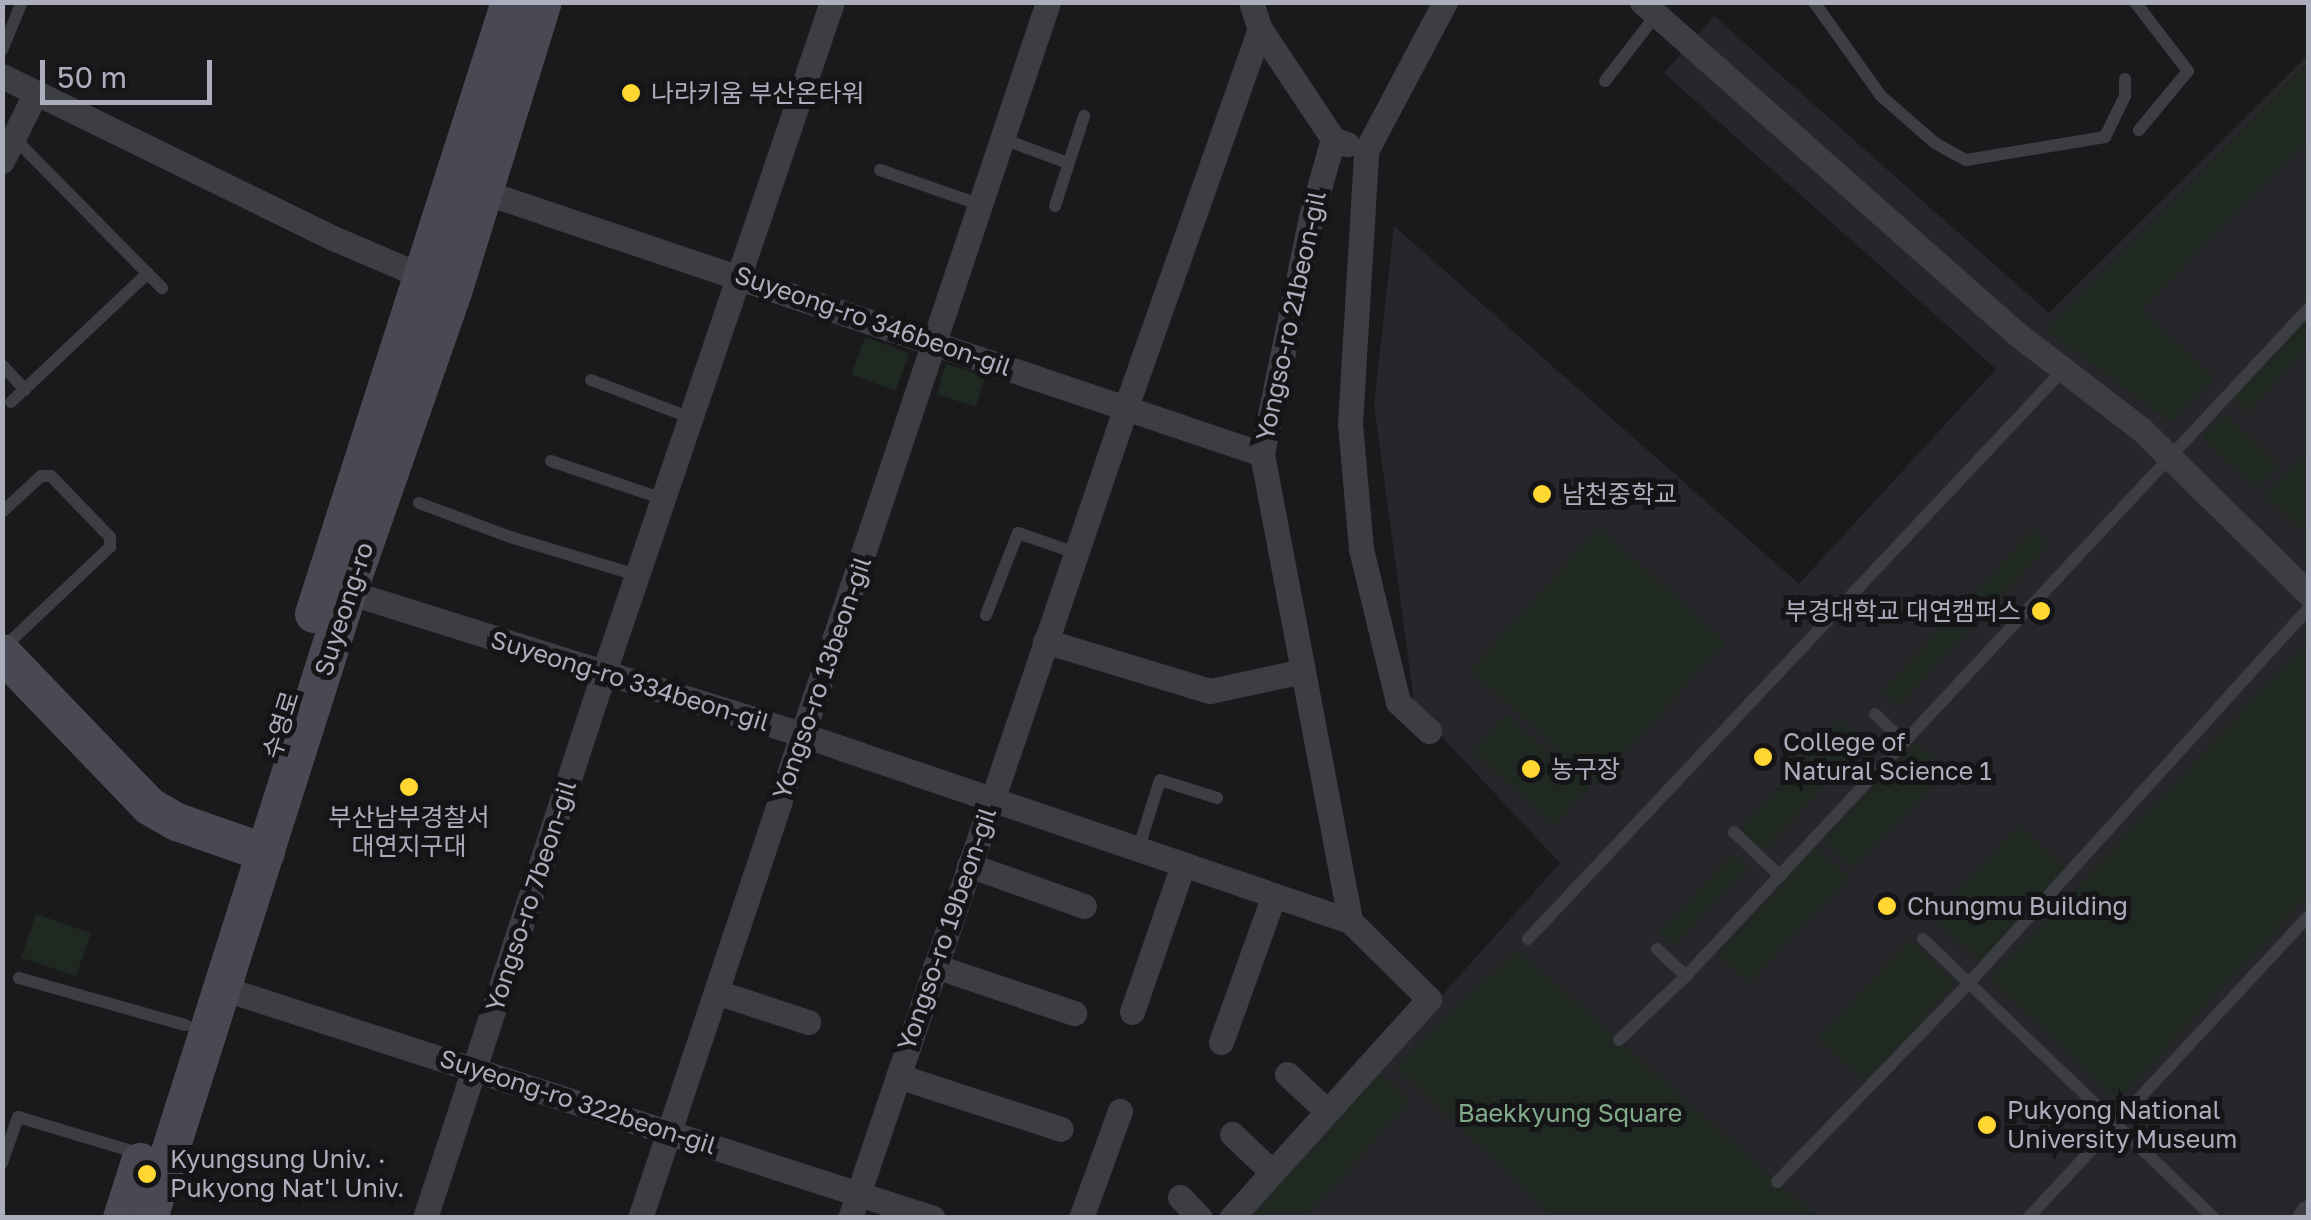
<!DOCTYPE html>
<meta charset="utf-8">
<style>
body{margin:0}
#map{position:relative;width:2311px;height:1220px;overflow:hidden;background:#1a1a1d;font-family:"Golos Text","Noto Sans KR",sans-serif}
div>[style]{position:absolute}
.built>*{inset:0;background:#27262a}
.green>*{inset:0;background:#1f2922;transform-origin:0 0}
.lane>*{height:12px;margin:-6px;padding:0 6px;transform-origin:6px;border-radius:6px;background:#3d3d44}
.street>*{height:25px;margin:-12.5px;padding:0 12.5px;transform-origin:12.5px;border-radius:12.5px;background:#3d3d44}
.secondary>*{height:38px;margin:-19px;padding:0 19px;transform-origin:19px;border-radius:19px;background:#484952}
.dots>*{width:28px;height:28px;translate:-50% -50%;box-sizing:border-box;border:5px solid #151518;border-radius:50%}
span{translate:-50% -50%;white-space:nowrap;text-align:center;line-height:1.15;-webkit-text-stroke:10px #151518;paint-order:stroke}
.poi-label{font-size:25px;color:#acaebd}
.left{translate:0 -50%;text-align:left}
.right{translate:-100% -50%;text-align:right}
.street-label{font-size:25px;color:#acaebd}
.park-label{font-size:25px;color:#81aa89}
.frame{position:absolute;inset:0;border:5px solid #acaebd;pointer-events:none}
.scale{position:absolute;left:40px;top:60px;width:172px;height:45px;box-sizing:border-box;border:5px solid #acaebd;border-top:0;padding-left:12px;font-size:30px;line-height:35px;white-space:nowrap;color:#acaebd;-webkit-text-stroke:8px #151518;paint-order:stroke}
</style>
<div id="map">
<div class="built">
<div style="clip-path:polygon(1714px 16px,2049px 313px,2308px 55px,2308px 1217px,1244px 1218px,1560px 863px,1415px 708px,1374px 404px,1394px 226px,1799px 584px,1996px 369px,1664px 73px)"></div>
</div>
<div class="green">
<div style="clip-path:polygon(2308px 62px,2308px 141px,2143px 309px,2215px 378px,2172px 423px,2046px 331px)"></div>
<div style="clip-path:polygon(2308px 319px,2308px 349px,2248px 413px,2233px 398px)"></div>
<div style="left:865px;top:337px;width:47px;height:40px;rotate:20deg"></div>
<div style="left:946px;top:364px;width:41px;height:32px;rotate:17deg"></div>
<div style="left:2225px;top:413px;width:75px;height:34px;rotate:44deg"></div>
<div style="clip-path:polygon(2307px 452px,2308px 522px,2301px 530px,2265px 496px)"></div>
<div style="left:1599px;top:527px;width:171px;height:193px;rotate:42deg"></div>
<div style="left:2034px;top:528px;width:23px;height:222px;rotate:43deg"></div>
<div style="clip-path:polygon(2308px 641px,2308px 896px,2118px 1100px,1990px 980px)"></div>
<div style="left:1506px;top:713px;width:112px;height:51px;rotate:42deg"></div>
<div style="left:1842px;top:719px;width:33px;height:149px;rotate:43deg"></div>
<div style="left:1916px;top:742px;width:43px;height:134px;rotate:44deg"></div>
<div style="left:2019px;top:824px;width:66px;height:127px;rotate:43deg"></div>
<div style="left:1817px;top:847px;width:44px;height:147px;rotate:43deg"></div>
<div style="left:1733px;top:853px;width:21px;height:108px;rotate:43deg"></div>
<div style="left:36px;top:914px;width:58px;height:46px;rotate:19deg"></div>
<div style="left:1910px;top:939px;width:64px;height:136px;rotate:43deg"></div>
<div style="clip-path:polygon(1518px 949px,1614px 1036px,1817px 1217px,1553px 1217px,1395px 1066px)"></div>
<div style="clip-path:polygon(1381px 1073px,1411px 1101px,1306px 1217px,1251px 1217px)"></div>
</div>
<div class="lane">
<div style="left:1814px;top:2px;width:115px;rotate:54.5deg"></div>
<div style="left:1881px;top:96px;width:72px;rotate:41deg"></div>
<div style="left:1935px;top:143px;width:35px;rotate:29deg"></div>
<div style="left:1966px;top:160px;width:141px;rotate:-9.4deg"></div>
<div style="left:2105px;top:137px;width:46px;rotate:-64deg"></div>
<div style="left:2125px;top:96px;width:17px;rotate:-90deg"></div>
<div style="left:2135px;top:2px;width:87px;rotate:52.5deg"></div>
<div style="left:2188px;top:71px;width:77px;rotate:129.7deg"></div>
<div style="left:2px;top:50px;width:52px;rotate:-67.4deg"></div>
<div style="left:1605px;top:81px;width:83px;rotate:-52.3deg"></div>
<div style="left:14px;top:138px;width:211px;rotate:45.4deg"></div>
<div style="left:1003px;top:139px;width:69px;rotate:20.3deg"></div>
<div style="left:880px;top:170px;width:107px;rotate:19.1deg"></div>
<div style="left:1055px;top:206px;width:95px;rotate:-72.1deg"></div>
<div style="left:2px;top:365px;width:34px;rotate:47deg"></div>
<div style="left:591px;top:380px;width:107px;rotate:20.8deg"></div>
<div style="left:11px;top:402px;width:188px;rotate:-43.3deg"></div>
<div style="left:551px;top:461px;width:118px;rotate:18.7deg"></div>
<div style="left:419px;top:503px;width:97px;rotate:20.5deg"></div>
<div style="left:510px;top:537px;width:133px;rotate:16.7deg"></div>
<div style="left:2px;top:512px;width:53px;rotate:-42.7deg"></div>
<div style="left:41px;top:476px;width:10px"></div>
<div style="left:51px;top:476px;width:85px;rotate:46deg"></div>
<div style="left:110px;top:537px;width:10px;rotate:90deg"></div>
<div style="left:110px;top:547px;width:149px;rotate:136.6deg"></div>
<div style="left:986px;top:615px;width:88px;rotate:-68.7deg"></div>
<div style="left:1018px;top:533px;width:61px;rotate:19deg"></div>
<div style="left:1875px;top:714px;width:40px;rotate:44deg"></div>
<div style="left:1734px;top:832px;width:64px;rotate:43.7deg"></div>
<div style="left:1138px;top:850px;width:73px;rotate:-72.6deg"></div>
<div style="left:1160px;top:780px;width:60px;rotate:17.5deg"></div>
<div style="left:1528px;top:939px;width:782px;rotate:-46.76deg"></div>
<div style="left:1923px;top:939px;width:403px;rotate:43.8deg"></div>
<div style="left:1657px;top:949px;width:40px;rotate:43deg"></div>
<div style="left:19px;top:978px;width:173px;rotate:15.8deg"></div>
<div style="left:1619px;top:1040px;width:93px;rotate:-43.7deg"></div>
<div style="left:1686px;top:976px;width:912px;rotate:-47deg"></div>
<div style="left:2px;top:1163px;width:49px;rotate:-70.8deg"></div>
<div style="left:18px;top:1117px;width:128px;rotate:16.7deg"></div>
<div style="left:1777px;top:1182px;width:277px;rotate:-46deg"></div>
<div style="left:1969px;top:983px;width:505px;rotate:-47.81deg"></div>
<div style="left:2028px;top:1218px;width:411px;rotate:-47.1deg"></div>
</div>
<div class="street">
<div style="left:1251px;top:2px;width:28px;rotate:72deg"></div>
<div style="left:1260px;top:29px;width:132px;rotate:56.4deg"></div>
<div style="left:1333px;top:139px;width:15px;rotate:20deg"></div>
<div style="left:1642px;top:2px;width:501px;rotate:41.52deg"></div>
<div style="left:2017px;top:334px;width:156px;rotate:37.5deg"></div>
<div style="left:2141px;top:429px;width:234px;rotate:44.5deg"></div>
<div style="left:2px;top:76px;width:369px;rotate:26.1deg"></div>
<div style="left:333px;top:238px;width:112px;rotate:23.1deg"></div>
<div style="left:1333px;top:139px;width:81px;rotate:105.8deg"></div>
<div style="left:1311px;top:217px;width:242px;rotate:101.7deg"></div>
<div style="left:1262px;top:454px;width:475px;rotate:79.3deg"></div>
<div style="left:2px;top:161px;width:75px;rotate:-63.8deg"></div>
<div style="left:484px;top:192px;width:821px;rotate:18.61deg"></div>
<div style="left:348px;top:592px;width:477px;rotate:17.4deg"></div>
<div style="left:803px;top:735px;width:578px;rotate:18.78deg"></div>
<div style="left:1350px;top:921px;width:111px;rotate:44.6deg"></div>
<div style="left:1429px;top:999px;width:295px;rotate:132.1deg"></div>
<div style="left:1045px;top:641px;width:172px;rotate:16.9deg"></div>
<div style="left:1210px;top:691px;width:95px;rotate:-12.1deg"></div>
<div style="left:1429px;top:731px;width:42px;rotate:-136.9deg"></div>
<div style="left:1398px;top:702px;width:157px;rotate:-103.6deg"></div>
<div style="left:1361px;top:549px;width:125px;rotate:-95deg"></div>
<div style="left:1350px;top:424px;width:273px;rotate:-86.6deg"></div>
<div style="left:1366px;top:151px;width:169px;rotate:-62.1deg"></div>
<div style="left:969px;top:865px;width:122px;rotate:19.6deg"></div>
<div style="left:935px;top:966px;width:147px;rotate:18.7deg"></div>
<div style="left:222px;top:988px;width:747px;rotate:17.93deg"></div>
<div style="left:716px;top:992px;width:97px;rotate:18.1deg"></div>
<div style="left:1132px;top:1012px;width:156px;rotate:-70.9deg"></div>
<div style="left:1221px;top:1042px;width:156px;rotate:-70.2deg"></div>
<div style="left:1287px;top:1074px;width:54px;rotate:42.8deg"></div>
<div style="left:898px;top:1076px;width:171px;rotate:18deg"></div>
<div style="left:1232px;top:1134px;width:55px;rotate:43.5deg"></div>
<div style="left:1180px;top:1197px;width:29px;rotate:46deg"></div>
<div style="left:425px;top:1218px;width:575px;rotate:-71.85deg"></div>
<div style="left:604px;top:672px;width:708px;rotate:-71.21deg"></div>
<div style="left:640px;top:1218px;width:1283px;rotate:-71.45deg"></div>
<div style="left:850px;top:1218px;width:857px;rotate:-71.21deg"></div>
<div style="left:1126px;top:407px;width:401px;rotate:-70.5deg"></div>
<div style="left:1081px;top:1218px;width:114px;rotate:-70deg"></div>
<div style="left:2304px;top:1218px;width:7px;rotate:-56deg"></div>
</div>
<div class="secondary">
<div style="left:314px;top:614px;width:643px;rotate:-72.24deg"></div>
<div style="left:2px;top:653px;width:212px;rotate:46.1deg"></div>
<div style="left:149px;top:806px;width:32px;rotate:30deg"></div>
<div style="left:177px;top:822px;width:94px;rotate:19.2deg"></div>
<div style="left:122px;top:1218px;width:59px;rotate:-72.2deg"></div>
<div style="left:149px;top:1218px;width:657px;rotate:-72.36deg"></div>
<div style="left:348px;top:592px;width:321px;rotate:-70.7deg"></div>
<div style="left:454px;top:289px;width:300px;rotate:-72.8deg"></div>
</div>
<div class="dots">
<div style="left:631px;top:93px;background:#ffd730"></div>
<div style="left:1542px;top:494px;background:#ffd730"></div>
<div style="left:2041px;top:611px;background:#ffd730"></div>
<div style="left:1763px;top:757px;background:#ffd730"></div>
<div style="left:1531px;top:769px;background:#ffd730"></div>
<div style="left:409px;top:787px;background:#ffd730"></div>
<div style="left:1887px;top:906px;background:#ffd730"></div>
<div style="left:1987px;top:1125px;background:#ffd730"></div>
<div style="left:147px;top:1174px;background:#ffd730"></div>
</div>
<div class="poi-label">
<span class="left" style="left:651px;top:93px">나라키움 부산온타워</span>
<span class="left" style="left:1562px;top:494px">남천중학교</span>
<span class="right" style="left:2021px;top:611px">부경대학교 대연캠퍼스</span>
<span class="left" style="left:1783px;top:757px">College of<br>Natural Science 1</span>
<span class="left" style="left:1551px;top:769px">농구장</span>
<span style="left:409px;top:832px">부산남부경찰서<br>대연지구대</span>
<span class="left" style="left:1907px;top:906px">Chungmu Building</span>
<span class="left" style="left:2007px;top:1125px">Pukyong National<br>University Museum</span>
<span class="left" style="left:170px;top:1174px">Kyungsung Univ. ·<br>Pukyong Nat'l Univ.</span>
</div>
<div class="street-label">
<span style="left:1291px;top:316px;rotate:-78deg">Yongso-ro 21beon-gil</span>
<span style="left:873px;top:321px;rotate:19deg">Suyeong-ro 346beon-gil</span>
<span style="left:344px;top:609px;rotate:-72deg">Suyeong-ro</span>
<span style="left:822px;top:678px;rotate:-71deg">Yongso-ro 13beon-gil</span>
<span style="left:630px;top:681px;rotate:17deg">Suyeong-ro 334beon-gil</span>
<span style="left:281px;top:725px;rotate:-73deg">수영로</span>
<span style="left:531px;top:896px;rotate:-72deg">Yongso-ro 7beon-gil</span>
<span style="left:947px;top:929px;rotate:-71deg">Yongso-ro 19beon-gil</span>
<span style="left:578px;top:1102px;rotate:18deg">Suyeong-ro 322beon-gil</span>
</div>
<div class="park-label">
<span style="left:1570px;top:1113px">Baekkyung Square</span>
</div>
<div class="frame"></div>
<div class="scale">50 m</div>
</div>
